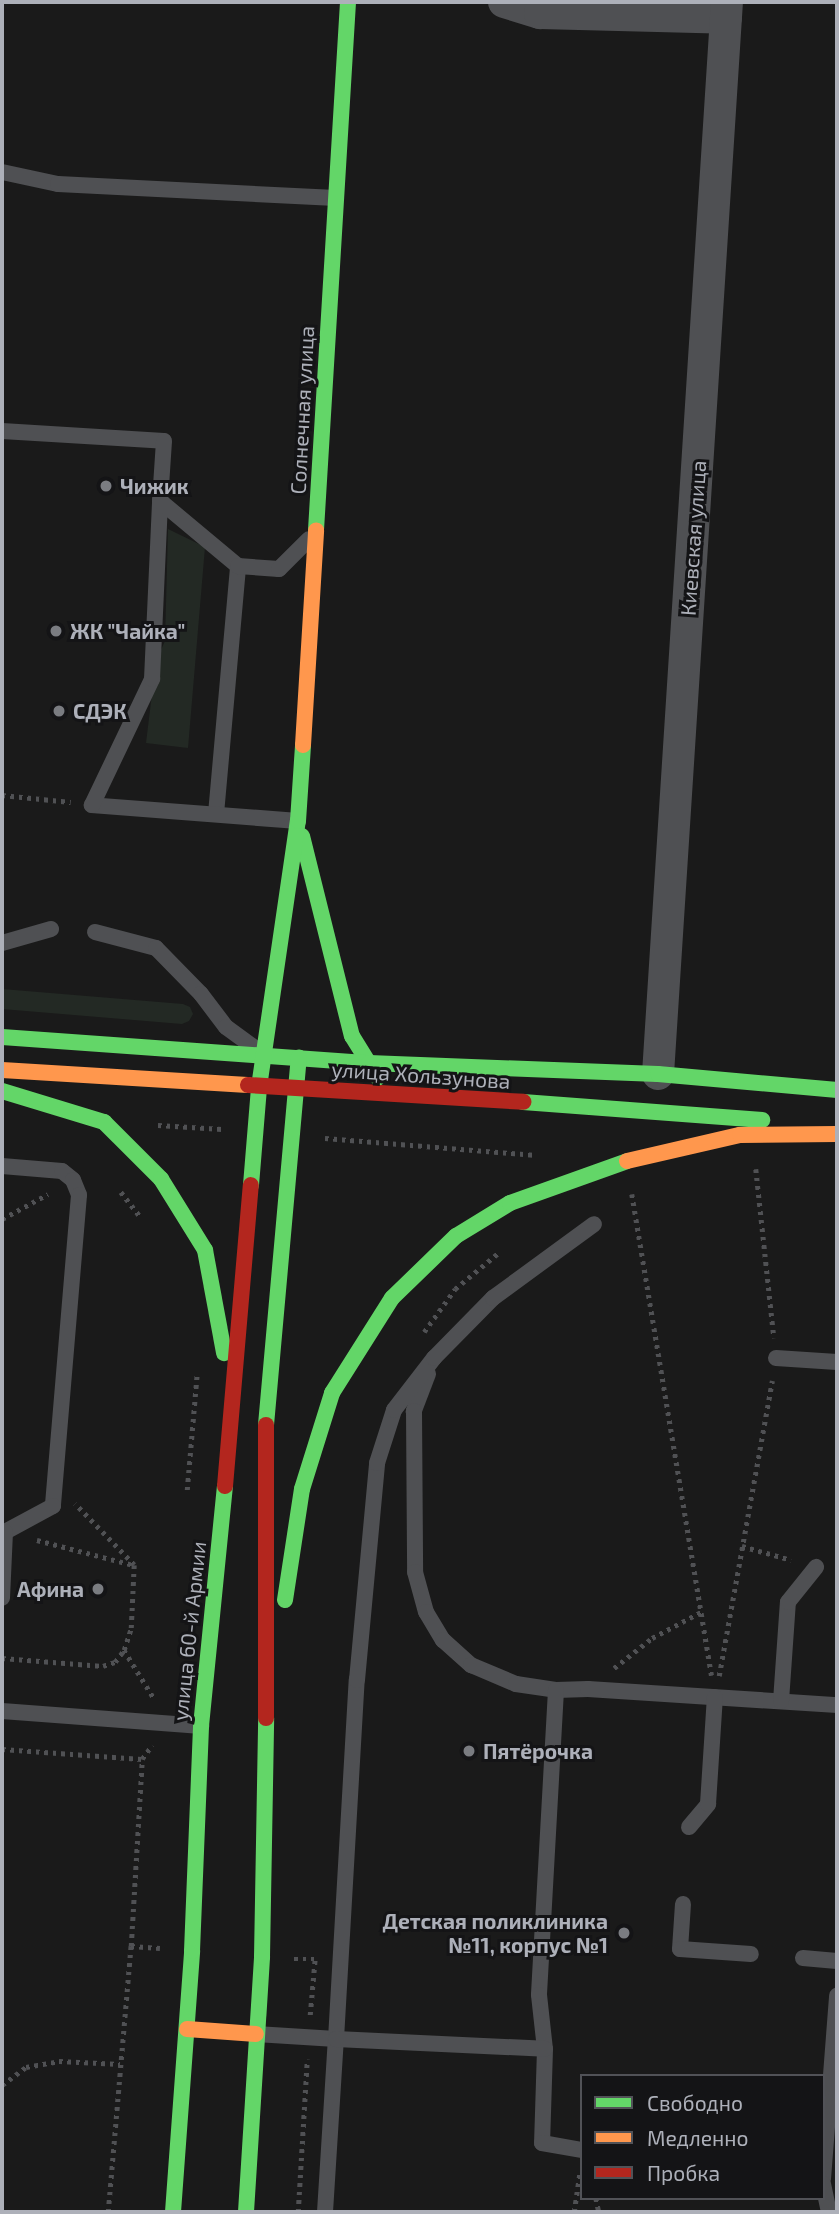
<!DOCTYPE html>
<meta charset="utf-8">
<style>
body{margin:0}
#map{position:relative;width:839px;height:2214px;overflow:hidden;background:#1a1a1a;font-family:"Exo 2",sans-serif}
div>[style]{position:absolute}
.green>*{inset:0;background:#232924}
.path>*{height:4.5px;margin-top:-2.25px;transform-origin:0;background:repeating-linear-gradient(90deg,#505154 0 3.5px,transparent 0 8.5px)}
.lane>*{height:16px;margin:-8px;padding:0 8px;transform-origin:8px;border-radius:8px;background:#4f5053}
.street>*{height:32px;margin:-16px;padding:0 16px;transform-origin:16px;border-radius:16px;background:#4f5053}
.fast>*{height:16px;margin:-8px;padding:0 8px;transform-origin:8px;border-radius:8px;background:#63d668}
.slow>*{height:16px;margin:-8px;padding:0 8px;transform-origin:8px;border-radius:8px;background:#ff974d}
.jam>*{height:16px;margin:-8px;padding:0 8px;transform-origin:8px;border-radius:8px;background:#b3261e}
.dots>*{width:19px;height:19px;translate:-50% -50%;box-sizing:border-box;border:4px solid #141416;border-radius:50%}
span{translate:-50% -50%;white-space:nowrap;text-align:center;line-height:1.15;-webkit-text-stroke:6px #141416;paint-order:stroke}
.street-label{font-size:21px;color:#adb0b9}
.poi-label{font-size:21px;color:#adb0b9;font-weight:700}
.left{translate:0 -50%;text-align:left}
.right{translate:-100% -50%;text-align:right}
.frame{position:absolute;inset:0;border:4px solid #adb0b9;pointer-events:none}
.legend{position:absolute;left:580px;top:2074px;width:245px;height:126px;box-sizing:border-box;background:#141416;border:2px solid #515257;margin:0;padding:9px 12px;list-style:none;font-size:21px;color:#adb0b9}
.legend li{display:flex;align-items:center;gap:14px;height:35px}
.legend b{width:35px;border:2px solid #515257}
</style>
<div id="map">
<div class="green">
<div style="clip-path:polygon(168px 529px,205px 547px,188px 748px,146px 743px,156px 661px,165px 641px)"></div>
<div style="clip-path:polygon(2px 989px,183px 1004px,190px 1007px,193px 1014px,189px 1021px,182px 1024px,2px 1009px)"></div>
</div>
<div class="path">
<div style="left:2px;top:795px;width:69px;rotate:5.8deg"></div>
<div style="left:158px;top:1125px;width:64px;rotate:3.6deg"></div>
<div style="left:325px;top:1138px;width:212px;rotate:4.6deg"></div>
<div style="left:756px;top:1169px;width:170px;rotate:83.9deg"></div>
<div style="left:121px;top:1192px;width:33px;rotate:52deg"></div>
<div style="left:632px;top:1194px;width:488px;rotate:80.6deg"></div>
<div style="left:2px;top:1219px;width:52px;rotate:-28.5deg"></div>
<div style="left:424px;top:1332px;width:53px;rotate:-54.2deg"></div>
<div style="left:455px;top:1289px;width:55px;rotate:-39.8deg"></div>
<div style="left:187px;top:1490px;width:116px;rotate:-85.1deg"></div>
<div style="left:37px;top:1540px;width:99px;rotate:14.6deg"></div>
<div style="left:742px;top:1546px;width:51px;rotate:15.9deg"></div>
<div style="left:124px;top:1650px;width:59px;rotate:58.2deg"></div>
<div style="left:2px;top:1658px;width:101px;rotate:4.5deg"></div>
<div style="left:103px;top:1666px;width:13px;rotate:-18deg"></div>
<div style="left:115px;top:1662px;width:15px;rotate:-53deg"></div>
<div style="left:124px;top:1650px;width:23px;rotate:-72deg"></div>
<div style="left:131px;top:1628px;width:63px;rotate:-87.3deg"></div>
<div style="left:134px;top:1565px;width:85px;rotate:-134deg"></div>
<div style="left:614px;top:1668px;width:48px;rotate:-38.3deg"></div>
<div style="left:652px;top:1638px;width:55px;rotate:-28deg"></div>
<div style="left:719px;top:1676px;width:300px;rotate:-79.8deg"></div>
<div style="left:2px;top:1749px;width:140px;rotate:4.1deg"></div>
<div style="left:131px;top:1946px;width:29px;rotate:4deg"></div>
<div style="left:294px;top:1959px;width:20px"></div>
<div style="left:310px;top:2015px;width:57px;rotate:-85deg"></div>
<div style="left:2px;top:2085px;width:30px;rotate:-37deg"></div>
<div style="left:26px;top:2067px;width:34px;rotate:-10deg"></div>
<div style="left:59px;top:2061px;width:61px;rotate:2.8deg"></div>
<div style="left:596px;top:2198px;width:14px;rotate:78deg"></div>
<div style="left:108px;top:2212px;width:267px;rotate:-85.1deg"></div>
<div style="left:131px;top:1946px;width:187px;rotate:-86.6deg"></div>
<div style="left:142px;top:1759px;width:17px;rotate:-54deg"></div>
<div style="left:298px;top:2212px;width:153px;rotate:-86.6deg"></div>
<div style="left:574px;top:2212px;width:41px;rotate:-81.7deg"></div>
</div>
<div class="lane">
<div style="left:2px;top:172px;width:57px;rotate:12.1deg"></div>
<div style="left:58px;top:184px;width:278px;rotate:2.9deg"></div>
<div style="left:2px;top:431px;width:162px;rotate:3.5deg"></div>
<div style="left:164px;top:441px;width:60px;rotate:93.8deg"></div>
<div style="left:216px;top:814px;width:249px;rotate:-84.9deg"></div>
<div style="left:298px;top:821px;width:207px;rotate:-175.6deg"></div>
<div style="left:92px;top:805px;width:140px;rotate:-64.5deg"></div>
<div style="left:152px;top:679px;width:178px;rotate:-87.4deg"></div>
<div style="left:160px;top:501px;width:102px;rotate:39.8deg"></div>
<div style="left:238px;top:566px;width:41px;rotate:4.2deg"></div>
<div style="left:279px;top:569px;width:42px;rotate:-45deg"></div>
<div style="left:95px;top:932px;width:63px;rotate:14.7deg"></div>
<div style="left:156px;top:948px;width:64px;rotate:45.6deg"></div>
<div style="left:201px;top:994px;width:41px;rotate:52.9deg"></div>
<div style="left:226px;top:1027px;width:34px;rotate:36deg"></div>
<div style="left:2px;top:943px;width:51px;rotate:-15.9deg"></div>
<div style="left:2px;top:1166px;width:60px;rotate:4.8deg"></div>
<div style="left:62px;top:1171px;width:14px;rotate:39deg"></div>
<div style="left:73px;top:1180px;width:16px;rotate:68deg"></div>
<div style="left:79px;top:1195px;width:312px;rotate:94.8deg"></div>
<div style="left:53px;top:1506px;width:55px;rotate:151.6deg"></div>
<div style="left:5px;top:1532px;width:66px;rotate:92.6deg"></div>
<div style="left:776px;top:1358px;width:61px;rotate:3.8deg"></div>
<div style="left:428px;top:1374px;width:40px;rotate:111deg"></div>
<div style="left:414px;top:1411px;width:161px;rotate:89.6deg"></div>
<div style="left:415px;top:1572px;width:41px;rotate:74.6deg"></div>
<div style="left:426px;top:1612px;width:33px;rotate:59deg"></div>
<div style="left:443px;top:1640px;width:38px;rotate:42deg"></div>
<div style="left:471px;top:1665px;width:49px;rotate:22.9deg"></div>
<div style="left:516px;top:1684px;width:40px;rotate:8.5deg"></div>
<div style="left:556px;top:1690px;width:32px;rotate:-2deg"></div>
<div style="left:588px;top:1689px;width:250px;rotate:3.7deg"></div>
<div style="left:556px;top:1690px;width:305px;rotate:93.2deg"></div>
<div style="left:539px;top:1995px;width:54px;rotate:83.7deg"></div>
<div style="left:545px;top:2049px;width:94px;rotate:91.8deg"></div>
<div style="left:542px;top:2143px;width:41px;rotate:9.9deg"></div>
<div style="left:781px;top:1701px;width:99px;rotate:-86deg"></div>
<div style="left:788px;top:1602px;width:45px;rotate:-51.3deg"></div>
<div style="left:2px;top:1711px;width:200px;rotate:4.3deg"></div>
<div style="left:689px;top:1827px;width:30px;rotate:-50deg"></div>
<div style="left:708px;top:1804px;width:107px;rotate:-86.3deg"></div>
<div style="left:683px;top:1904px;width:45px;rotate:93.8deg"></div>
<div style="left:680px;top:1949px;width:71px;rotate:4deg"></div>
<div style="left:803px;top:1958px;width:34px;rotate:5deg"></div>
<div style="left:256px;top:2034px;width:80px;rotate:3.6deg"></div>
<div style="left:336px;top:2039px;width:360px;rotate:-86.7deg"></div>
<div style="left:357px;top:1680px;width:218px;rotate:-84.7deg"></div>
<div style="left:377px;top:1463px;width:56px;rotate:-72.2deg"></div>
<div style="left:394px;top:1410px;width:66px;rotate:-52.4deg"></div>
<div style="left:434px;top:1358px;width:84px;rotate:-45.5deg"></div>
<div style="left:493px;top:1298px;width:125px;rotate:-36.2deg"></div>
<div style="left:823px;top:2179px;width:184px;rotate:-85.6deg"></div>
<div style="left:823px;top:2184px;width:29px;rotate:78deg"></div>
<div style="left:325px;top:2212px;width:173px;rotate:-86.4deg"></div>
<div style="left:336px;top:2039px;width:209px;rotate:2.7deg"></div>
</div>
<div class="street">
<div style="left:504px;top:2px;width:38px;rotate:17deg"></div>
<div style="left:540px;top:13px;width:186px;rotate:1.5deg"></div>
<div style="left:658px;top:1074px;width:1074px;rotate:-86.32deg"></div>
</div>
<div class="fast">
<div style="left:316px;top:530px;width:529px;rotate:-86.53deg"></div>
<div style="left:302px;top:836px;width:206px;rotate:76deg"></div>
<div style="left:352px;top:1036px;width:49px;rotate:58.2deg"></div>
<div style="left:2px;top:1037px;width:368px;rotate:4.1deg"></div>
<div style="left:369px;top:1063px;width:289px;rotate:2.2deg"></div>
<div style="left:658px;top:1074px;width:180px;rotate:5.1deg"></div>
<div style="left:2px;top:1091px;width:107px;rotate:16.9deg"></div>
<div style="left:104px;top:1122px;width:81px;rotate:45deg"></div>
<div style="left:161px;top:1179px;width:84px;rotate:58.2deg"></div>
<div style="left:205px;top:1250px;width:105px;rotate:79.5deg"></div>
<div style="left:523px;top:1102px;width:240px;rotate:4.3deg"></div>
<div style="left:251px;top:1185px;width:98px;rotate:-85.3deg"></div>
<div style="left:259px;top:1087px;width:269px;rotate:-81.7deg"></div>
<div style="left:298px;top:821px;width:76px;rotate:-86.2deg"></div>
<div style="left:266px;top:1425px;width:369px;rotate:-84.9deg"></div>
<div style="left:285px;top:1600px;width:112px;rotate:-81.3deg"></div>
<div style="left:302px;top:1489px;width:101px;rotate:-72.6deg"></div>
<div style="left:332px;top:1393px;width:112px;rotate:-57.7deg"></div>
<div style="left:392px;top:1298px;width:89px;rotate:-44.1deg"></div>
<div style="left:456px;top:1236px;width:63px;rotate:-31.4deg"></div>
<div style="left:510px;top:1203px;width:124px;rotate:-19.7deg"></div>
<div style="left:173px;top:2212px;width:262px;rotate:-85.8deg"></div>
<div style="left:192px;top:1951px;width:225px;rotate:-87.7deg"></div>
<div style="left:201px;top:1726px;width:241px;rotate:-84.3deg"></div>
<div style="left:246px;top:2212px;width:256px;rotate:-86.4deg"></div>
<div style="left:262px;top:1957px;width:239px;rotate:-89deg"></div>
</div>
<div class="slow">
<div style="left:303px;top:745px;width:215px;rotate:-86.5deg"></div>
<div style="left:2px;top:1070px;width:246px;rotate:3.5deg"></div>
<div style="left:627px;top:1161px;width:116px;rotate:-13deg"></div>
<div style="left:740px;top:1135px;width:97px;rotate:-0.6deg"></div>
<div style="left:187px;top:2029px;width:69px;rotate:4.1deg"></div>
</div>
<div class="jam">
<div style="left:248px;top:1085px;width:276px;rotate:3.5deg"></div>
<div style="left:266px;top:1425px;width:293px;rotate:90deg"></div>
<div style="left:225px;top:1486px;width:302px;rotate:-85.1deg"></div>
</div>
<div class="dots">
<div style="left:106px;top:486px;background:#7a7c81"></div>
<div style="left:56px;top:631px;background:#7a7c81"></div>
<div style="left:59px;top:711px;background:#7a7c81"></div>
<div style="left:98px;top:1589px;background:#7a7c81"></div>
<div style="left:469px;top:1751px;background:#7a7c81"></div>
<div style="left:624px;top:1933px;background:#7a7c81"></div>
</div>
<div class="street-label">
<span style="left:302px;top:410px;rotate:-87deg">Солнечная улица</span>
<span style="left:693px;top:538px;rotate:-86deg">Киевская улица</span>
<span style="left:421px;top:1075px;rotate:4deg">улица Хользунова</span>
<span style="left:189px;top:1631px;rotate:-84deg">улица 60-й Армии</span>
</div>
<div class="poi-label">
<span class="left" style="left:120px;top:486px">Чижик</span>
<span class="left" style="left:70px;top:631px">ЖК "Чайка"</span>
<span class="left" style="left:73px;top:711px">СДЭК</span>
<span class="right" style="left:84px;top:1589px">Афина</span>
<span class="left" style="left:483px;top:1751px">Пятёрочка</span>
<span class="right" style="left:608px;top:1933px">Детская поликлиника<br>№11, корпус №1</span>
</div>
<div class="frame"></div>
<ul class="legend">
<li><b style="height:9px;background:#63d668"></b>Свободно</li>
<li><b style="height:9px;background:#ff974d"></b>Медленно</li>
<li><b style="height:9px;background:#b3261e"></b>Пробка</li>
</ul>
</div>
